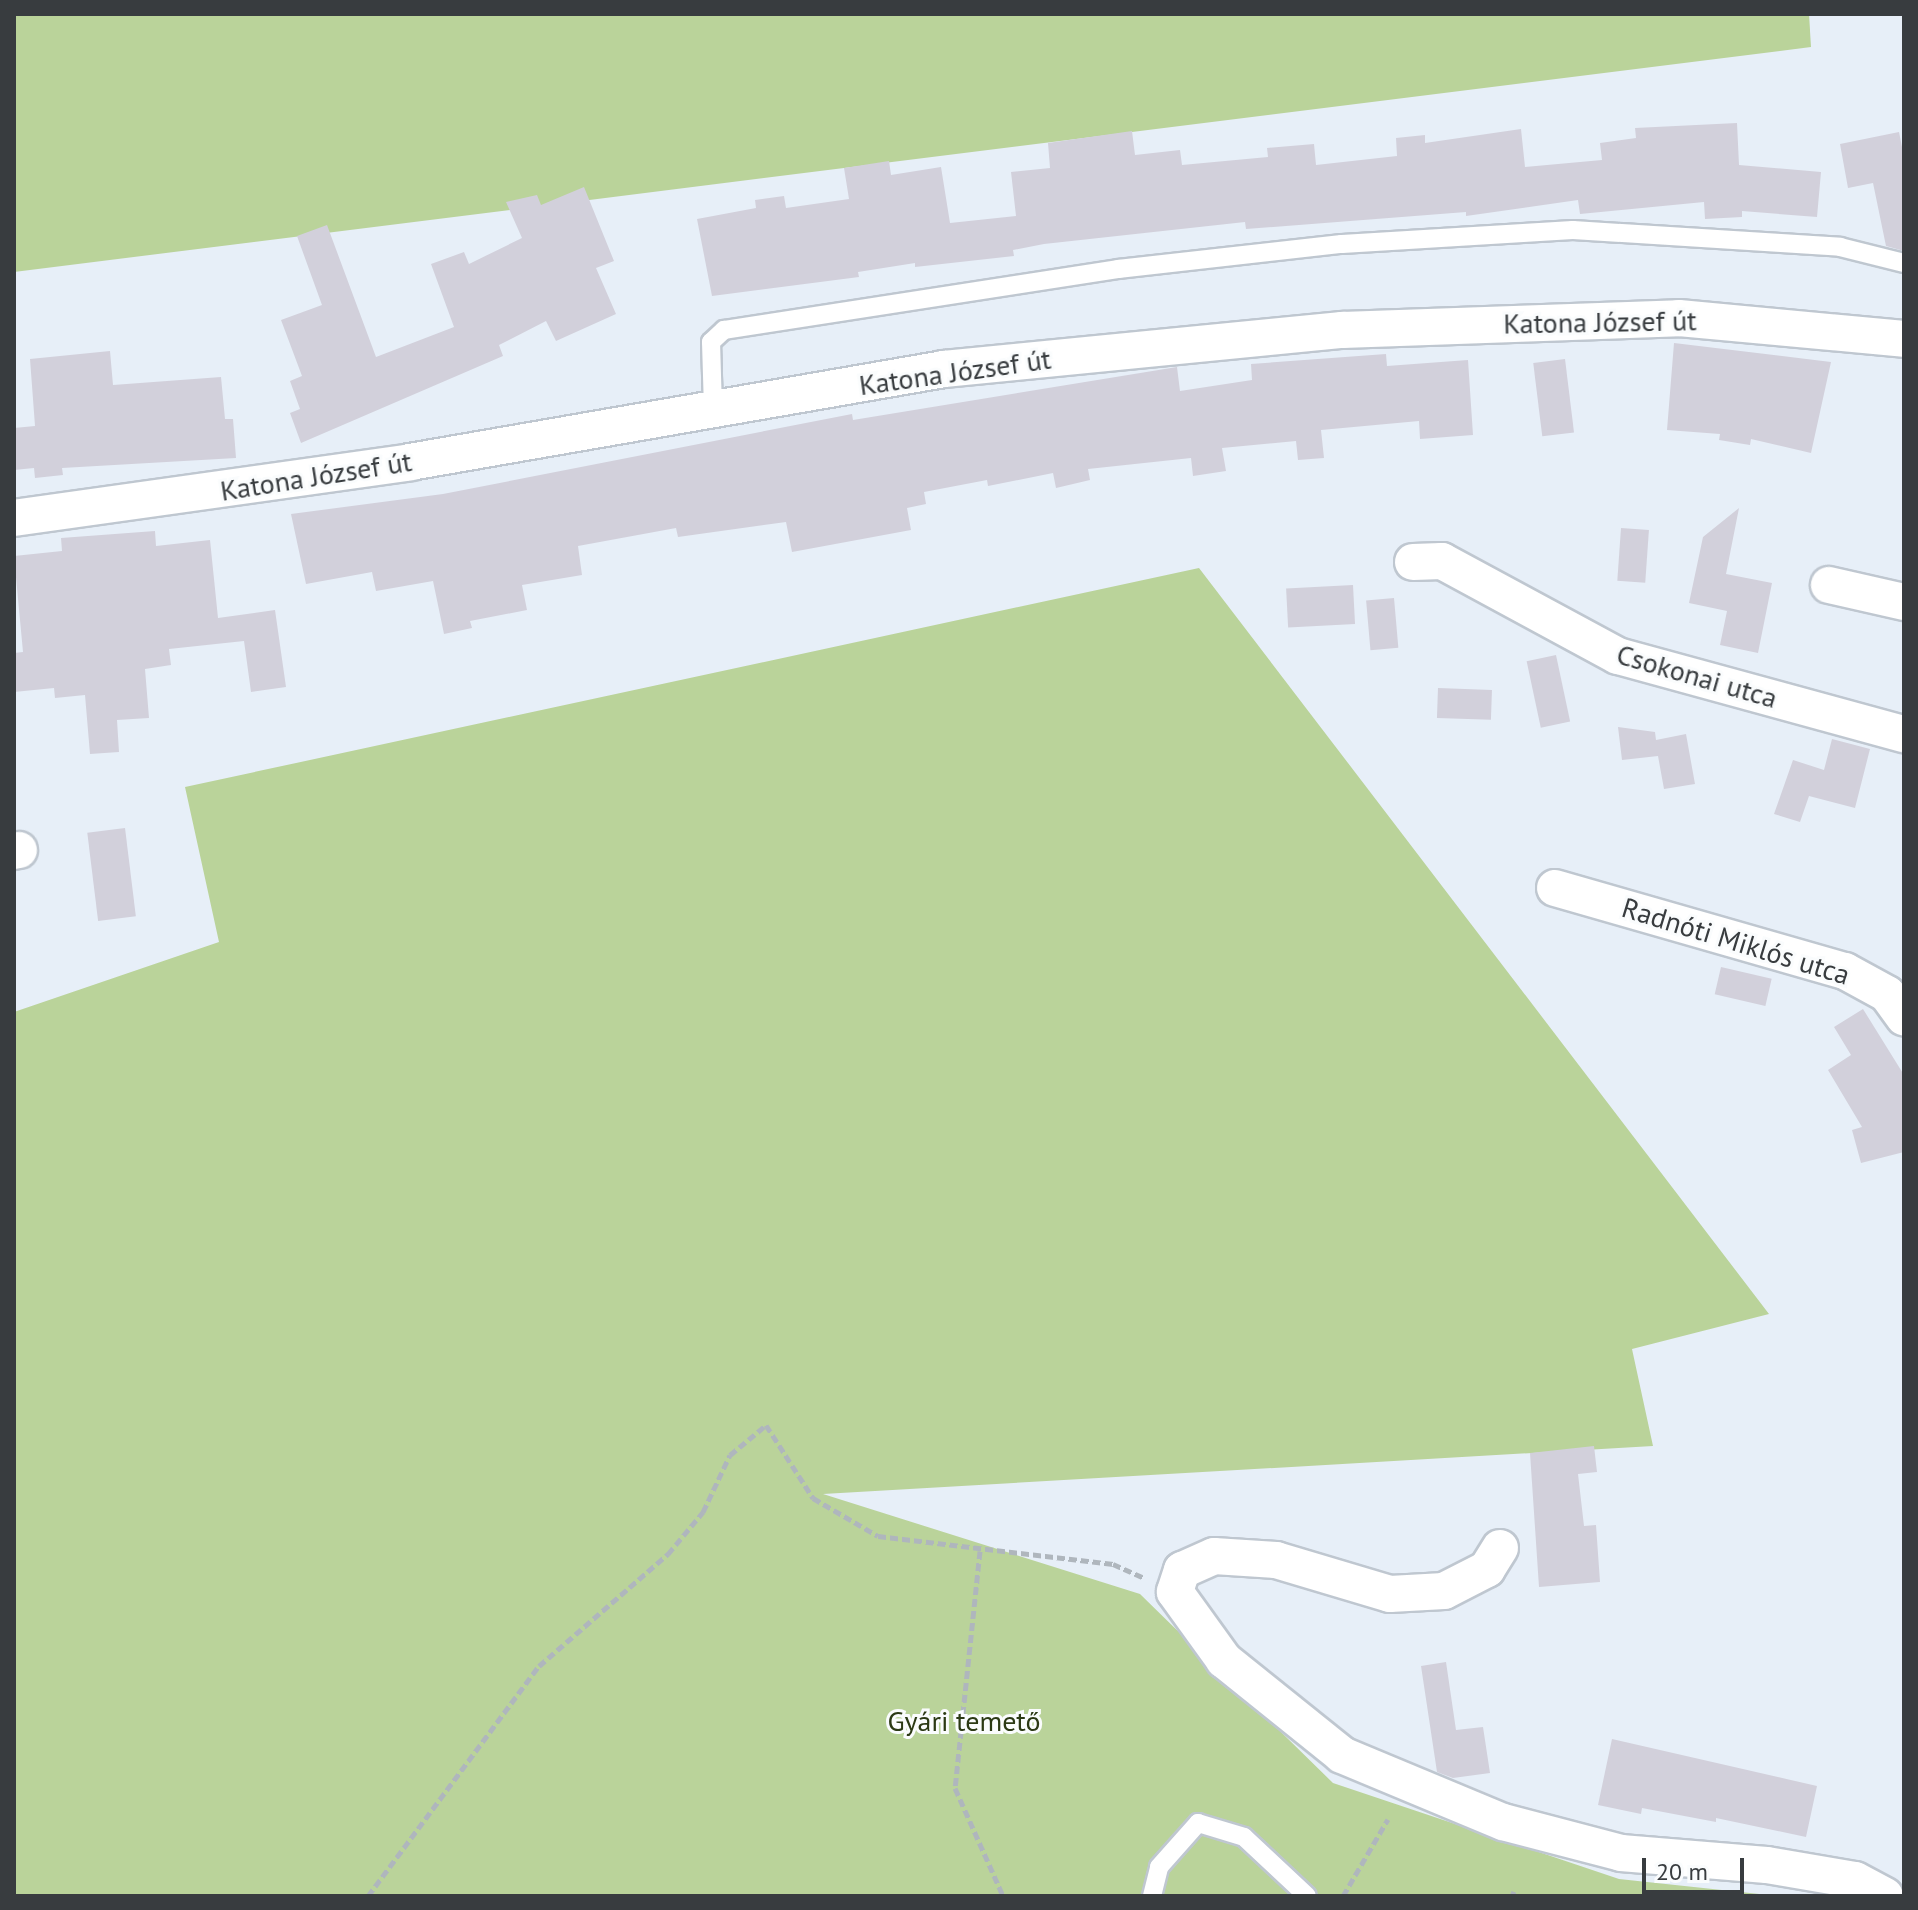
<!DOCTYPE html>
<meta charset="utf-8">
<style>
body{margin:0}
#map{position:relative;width:1918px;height:1910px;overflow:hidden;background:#e7eff8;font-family:"PT Sans",sans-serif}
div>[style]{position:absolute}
.green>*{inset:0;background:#bad39a}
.building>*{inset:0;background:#d2d0db;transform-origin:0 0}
.path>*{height:5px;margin-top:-2.5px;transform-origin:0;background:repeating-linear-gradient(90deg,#afb6bd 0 8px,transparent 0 12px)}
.roads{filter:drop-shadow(2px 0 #bfc7d0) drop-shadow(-2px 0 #bfc7d0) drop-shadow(0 2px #bfc7d0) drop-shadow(0 -2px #bfc7d0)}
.service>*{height:18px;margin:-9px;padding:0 9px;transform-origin:9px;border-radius:9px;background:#fff}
.minor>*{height:36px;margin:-18px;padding:0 18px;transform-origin:18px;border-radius:18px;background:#fff}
span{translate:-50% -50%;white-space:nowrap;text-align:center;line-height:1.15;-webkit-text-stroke:6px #fafcfd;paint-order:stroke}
.street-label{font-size:28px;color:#383c3f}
.park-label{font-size:28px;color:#2b3914}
.frame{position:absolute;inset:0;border:16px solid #383c3f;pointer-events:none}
.scale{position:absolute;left:1642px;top:1858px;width:102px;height:36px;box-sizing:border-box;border:4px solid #383c3f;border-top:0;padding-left:10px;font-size:24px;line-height:28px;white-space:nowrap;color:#383c3f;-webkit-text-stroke:6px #fafcfd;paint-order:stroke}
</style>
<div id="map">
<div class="green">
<div style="clip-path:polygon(14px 14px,1809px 14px,1811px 47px,14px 272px)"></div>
<div style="clip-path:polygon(1199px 568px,1769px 1314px,1632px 1349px,1653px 1446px,823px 1494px,1140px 1594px,1333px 1783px,1619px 1879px,1778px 1896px,14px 1896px,14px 1012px,219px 942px,185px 787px)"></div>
</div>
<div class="building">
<div style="clip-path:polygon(1737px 123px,1739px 165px,1821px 172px,1817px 217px,1742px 211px,1742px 217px,1705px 219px,1704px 202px,1580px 214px,1578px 200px,1466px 216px,1466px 212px,1246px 229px,1245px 222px,1044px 244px,1013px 250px,1014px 256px,915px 267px,915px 263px,858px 272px,859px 277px,712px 296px,697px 219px,756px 208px,755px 200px,784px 196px,786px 208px,849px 199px,844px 168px,889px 161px,891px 175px,941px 167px,950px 223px,1016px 216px,1011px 172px,1050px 168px,1048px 143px,1132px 131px,1135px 155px,1180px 150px,1182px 165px,1268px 157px,1267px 148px,1314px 144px,1316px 165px,1397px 156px,1396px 138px,1425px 135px,1425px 143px,1521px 129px,1525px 167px,1602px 160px,1600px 143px,1636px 138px,1635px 128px)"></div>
<div style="clip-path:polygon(1899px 132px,1904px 157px,1904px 251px,1886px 246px,1873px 183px,1848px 188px,1840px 144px)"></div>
<div style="clip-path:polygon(584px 187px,614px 261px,596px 268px,616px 314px,556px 341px,546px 321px,499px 345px,503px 356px,301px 443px,290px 413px,300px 409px,290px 381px,302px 376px,281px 320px,322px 305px,297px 236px,327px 225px,376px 357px,454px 327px,431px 264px,464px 252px,469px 264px,522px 238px,506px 202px,537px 195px,541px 205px)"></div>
<div style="clip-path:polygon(1674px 343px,1831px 362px,1811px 453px,1751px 439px,1750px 445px,1719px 440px,1720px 434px,1667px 430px)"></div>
<div style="clip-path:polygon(110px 351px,113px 385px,221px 377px,225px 419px,233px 419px,236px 458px,62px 468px,63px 475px,35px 478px,34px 468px,14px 470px,14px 428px,35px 426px,30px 359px)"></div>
<div style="clip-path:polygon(1386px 354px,1387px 366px,1468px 360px,1473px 435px,1420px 439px,1419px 421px,1321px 430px,1324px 458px,1298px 460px,1296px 441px,1222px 448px,1226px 471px,1193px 476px,1191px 458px,1088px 469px,1090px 480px,1056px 488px,1053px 473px,988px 486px,987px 480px,924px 492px,926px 504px,907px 508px,911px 530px,792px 552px,786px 522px,678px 537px,676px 528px,578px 546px,582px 575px,522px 585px,527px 610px,470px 621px,472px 628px,444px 634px,433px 581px,376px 591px,372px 572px,306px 584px,291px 514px,443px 494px,852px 414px,853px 420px,1177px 367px,1180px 391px,1252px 380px,1251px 364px)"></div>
<div style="left:1565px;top:359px;width:74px;height:32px;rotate:83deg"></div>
<div style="clip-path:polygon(1739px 508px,1726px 574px,1772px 583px,1758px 653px,1720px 645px,1727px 611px,1689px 603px,1703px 537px)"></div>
<div style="left:1621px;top:528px;width:28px;height:53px;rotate:4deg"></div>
<div style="clip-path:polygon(155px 531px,156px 546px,210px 540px,218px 618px,275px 610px,286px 687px,251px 692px,244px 641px,169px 649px,171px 665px,145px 669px,149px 718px,117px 720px,119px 752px,90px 754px,85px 695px,55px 698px,54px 688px,14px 692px,14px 653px,23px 652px,14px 556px,62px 551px,61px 538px)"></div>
<div style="left:1353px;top:585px;width:39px;height:67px;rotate:87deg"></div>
<div style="left:1394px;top:598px;width:50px;height:28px;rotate:85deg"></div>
<div style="left:1556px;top:655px;width:68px;height:30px;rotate:78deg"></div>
<div style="left:1438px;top:688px;width:54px;height:30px;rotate:2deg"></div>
<div style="clip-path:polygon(1618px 727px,1655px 732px,1656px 740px,1686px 734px,1695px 784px,1664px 789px,1658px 756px,1622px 760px)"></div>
<div style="clip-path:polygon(1832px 739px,1870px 749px,1855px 808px,1809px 796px,1800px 822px,1774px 814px,1793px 760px,1824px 770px)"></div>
<div style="left:125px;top:828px;width:89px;height:38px;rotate:83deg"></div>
<div style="left:1721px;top:967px;width:52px;height:28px;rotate:13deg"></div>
<div style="clip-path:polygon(1863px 1009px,1904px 1075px,1904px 1152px,1861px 1163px,1852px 1130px,1862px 1127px,1828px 1070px,1851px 1055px,1834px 1027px)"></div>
<div style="clip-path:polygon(1594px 1446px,1597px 1472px,1578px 1474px,1584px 1526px,1596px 1525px,1600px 1582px,1539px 1587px,1530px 1453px)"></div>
<div style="clip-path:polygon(1446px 1662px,1456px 1730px,1483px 1727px,1490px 1773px,1453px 1778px,1437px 1772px,1421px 1666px)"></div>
<div style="clip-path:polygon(1612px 1739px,1817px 1786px,1806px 1837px,1716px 1818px,1716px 1822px,1642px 1808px,1641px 1814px,1598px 1805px)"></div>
</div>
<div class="path">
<div style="left:980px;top:1551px;width:238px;rotate:96deg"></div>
<div style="left:955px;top:1788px;width:118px;rotate:66deg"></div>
<div style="left:368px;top:1896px;width:287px;rotate:-53.4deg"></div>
<div style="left:539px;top:1666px;width:171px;rotate:-41deg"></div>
<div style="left:668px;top:1554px;width:55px;rotate:-50.2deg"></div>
<div style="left:703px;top:1512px;width:63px;rotate:-64.7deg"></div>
<div style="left:730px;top:1455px;width:47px;rotate:-39.8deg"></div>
<div style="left:766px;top:1425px;width:87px;rotate:57.2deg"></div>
<div style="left:813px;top:1498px;width:75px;rotate:30.3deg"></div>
<div style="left:878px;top:1536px;width:237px;rotate:6.8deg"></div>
<div style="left:1113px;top:1564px;width:35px;rotate:24deg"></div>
<div style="left:1343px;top:1896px;width:89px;rotate:-59.7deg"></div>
<div style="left:1512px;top:1896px;width:5px;rotate:-68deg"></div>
</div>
<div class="roads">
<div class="service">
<div style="left:713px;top:409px;width:67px;rotate:-91.7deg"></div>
<div style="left:711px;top:342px;width:18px;rotate:-43deg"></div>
<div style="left:724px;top:330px;width:399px;rotate:-8.8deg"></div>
<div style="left:1118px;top:269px;width:225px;rotate:-6.4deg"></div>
<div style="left:1342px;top:244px;width:231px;rotate:-3.5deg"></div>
<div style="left:1573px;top:230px;width:268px;rotate:3.6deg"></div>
<div style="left:1840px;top:247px;width:66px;rotate:14deg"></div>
<div style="left:1152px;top:1896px;width:30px;rotate:-76deg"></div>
<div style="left:1159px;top:1867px;width:59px;rotate:-48.4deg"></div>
<div style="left:1198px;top:1823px;width:48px;rotate:16.9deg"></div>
<div style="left:1244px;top:1837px;width:86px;rotate:43.1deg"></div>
</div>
<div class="minor">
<div style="left:14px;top:518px;width:400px;rotate:-8deg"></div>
<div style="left:410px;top:462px;width:542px;rotate:-9.88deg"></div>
<div style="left:944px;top:369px;width:400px;rotate:-5.6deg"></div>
<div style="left:1342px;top:330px;width:337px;rotate:-2deg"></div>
<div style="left:1679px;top:318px;width:226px;rotate:5.3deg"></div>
<div style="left:1413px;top:562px;width:29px;rotate:-2deg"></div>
<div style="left:1442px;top:561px;width:200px;rotate:28.4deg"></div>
<div style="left:1618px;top:656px;width:296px;rotate:15.3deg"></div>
<div style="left:1829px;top:585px;width:77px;rotate:12.8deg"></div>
<div style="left:14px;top:851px;width:5px;rotate:-11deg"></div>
<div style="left:1555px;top:888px;width:302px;rotate:16deg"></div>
<div style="left:1845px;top:971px;width:48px;rotate:28.7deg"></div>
<div style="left:1887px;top:994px;width:29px;rotate:54deg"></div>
<div style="left:1500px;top:1548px;width:25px;rotate:122deg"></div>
<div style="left:1487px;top:1569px;width:48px;rotate:152.9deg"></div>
<div style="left:1444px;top:1591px;width:54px;rotate:176.8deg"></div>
<div style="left:1390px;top:1594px;width:119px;rotate:-163.4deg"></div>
<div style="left:1276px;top:1560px;width:62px;rotate:-176.3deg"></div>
<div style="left:1214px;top:1556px;width:35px;rotate:156deg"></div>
<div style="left:1182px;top:1570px;width:23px;rotate:108deg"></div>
<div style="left:1175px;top:1592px;width:84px;rotate:54.2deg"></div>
<div style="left:1224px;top:1660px;width:151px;rotate:38.8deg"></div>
<div style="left:1342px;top:1755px;width:174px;rotate:22.6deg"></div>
<div style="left:1503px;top:1822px;width:122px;rotate:14.7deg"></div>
<div style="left:1621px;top:1853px;width:146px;rotate:4.7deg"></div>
<div style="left:1767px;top:1865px;width:89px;rotate:9.7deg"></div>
<div style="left:1855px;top:1880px;width:34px;rotate:28deg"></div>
</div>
</div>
<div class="street-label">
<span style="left:1600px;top:322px;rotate:-1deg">Katona József út</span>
<span style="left:955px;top:372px;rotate:-8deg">Katona József út</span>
<span style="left:316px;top:476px;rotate:-9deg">Katona József út</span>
<span style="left:1697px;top:676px;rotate:16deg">Csokonai utca</span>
<span style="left:1736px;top:941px;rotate:17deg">Radnóti Miklós utca</span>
</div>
<div class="park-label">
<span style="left:964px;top:1721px">Gyári temető</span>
</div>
<div class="frame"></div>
<div class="scale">20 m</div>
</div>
